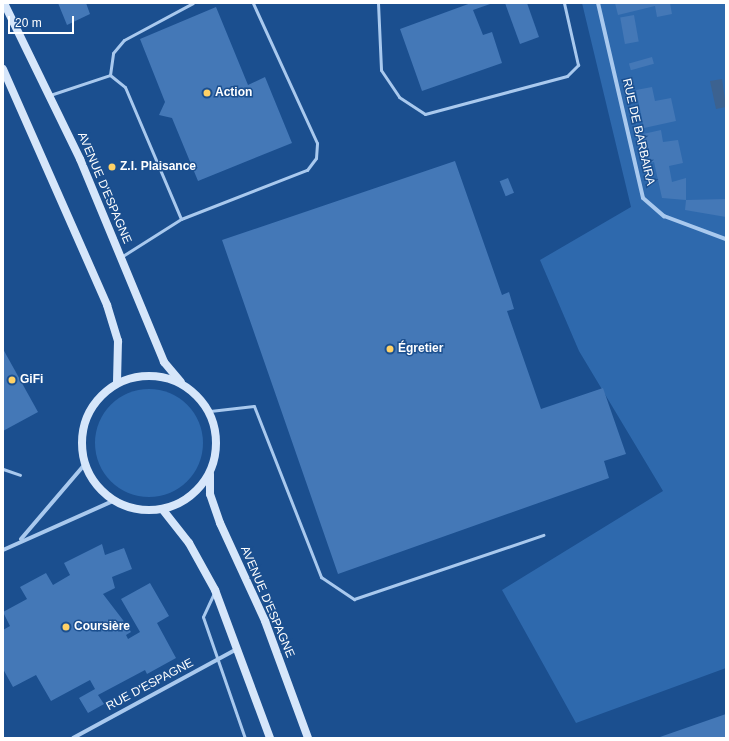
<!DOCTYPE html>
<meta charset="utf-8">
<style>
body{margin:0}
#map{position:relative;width:729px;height:741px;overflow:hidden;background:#1b4f8f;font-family:Helvetica,sans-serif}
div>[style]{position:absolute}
.green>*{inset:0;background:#2e69ad}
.round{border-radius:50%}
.water>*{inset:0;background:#3c6290}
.building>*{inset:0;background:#4478b7;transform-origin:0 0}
.lane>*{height:3px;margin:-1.5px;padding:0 1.5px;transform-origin:1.5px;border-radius:1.5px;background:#a9c9ee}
.street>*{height:4px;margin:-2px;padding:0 2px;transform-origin:2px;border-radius:2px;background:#a9c9ee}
.secondary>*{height:8px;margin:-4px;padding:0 4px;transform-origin:4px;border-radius:4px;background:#d6e6fa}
.secondary>.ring{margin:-4px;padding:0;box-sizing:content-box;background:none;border:8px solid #d6e6fa;border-radius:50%}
.dots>*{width:11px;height:11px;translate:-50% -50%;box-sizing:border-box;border:2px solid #1b4f8f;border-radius:50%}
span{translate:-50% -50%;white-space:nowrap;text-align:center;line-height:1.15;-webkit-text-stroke:3px #1b4f8f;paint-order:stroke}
.poi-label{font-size:12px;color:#fff;font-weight:700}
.left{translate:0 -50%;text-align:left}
.street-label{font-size:12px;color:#fff}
.frame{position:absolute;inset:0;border:4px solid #fff;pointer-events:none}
.scale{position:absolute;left:8px;top:16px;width:66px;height:18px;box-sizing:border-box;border:2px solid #fff;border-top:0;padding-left:5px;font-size:12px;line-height:14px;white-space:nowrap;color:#fff;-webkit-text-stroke:3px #1b4f8f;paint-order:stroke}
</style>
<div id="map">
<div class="green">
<div style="clip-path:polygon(582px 3px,726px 3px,726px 668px,576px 723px,502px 590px,663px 491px,579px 351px,540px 260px,631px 207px)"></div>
<div class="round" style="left:95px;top:389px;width:108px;height:108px"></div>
</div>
<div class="water">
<div style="clip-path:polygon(722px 79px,726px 107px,716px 109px,710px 81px)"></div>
</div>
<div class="building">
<div style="clip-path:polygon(58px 3px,86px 3px,90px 14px,67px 25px)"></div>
<div style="clip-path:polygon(471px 3px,493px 3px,473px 10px,483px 35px,492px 32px,502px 63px,422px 91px,400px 29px)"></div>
<div style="clip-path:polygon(505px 3px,527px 3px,539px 37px,520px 44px)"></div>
<div style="clip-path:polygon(615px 3px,670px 3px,672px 14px,657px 17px,655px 6px,618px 15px)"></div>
<div style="clip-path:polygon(216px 7px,248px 85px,265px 77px,292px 143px,198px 181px,172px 118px,159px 115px,165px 102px,140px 39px)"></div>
<div style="left:634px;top:15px;width:27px;height:14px;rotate:80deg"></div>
<div style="left:652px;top:57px;width:7px;height:24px;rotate:74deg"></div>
<div style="clip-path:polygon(652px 87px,655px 101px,671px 98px,676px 121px,644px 128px,636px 90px)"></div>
<div style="clip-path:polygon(661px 130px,663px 142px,678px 140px,683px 163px,669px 166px,672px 182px,686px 178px,686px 200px,662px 198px,654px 162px,649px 163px,643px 134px)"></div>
<div style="clip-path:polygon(455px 161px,502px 295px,509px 292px,514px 309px,507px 311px,541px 409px,603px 388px,626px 454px,604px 461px,609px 478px,338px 574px,222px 240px)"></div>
<div style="left:508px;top:178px;width:16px;height:9px;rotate:68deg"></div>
<div style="clip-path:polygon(726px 199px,726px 217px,685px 210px,686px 200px)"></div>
<div style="clip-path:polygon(3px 349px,38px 412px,3px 431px)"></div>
<div style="clip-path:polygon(102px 544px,105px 555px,124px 548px,132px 569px,112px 577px,115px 588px,103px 594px,126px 624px,131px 632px,126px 635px,128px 639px,140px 632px,121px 599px,150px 583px,169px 616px,157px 623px,176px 658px,147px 674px,145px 670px,98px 695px,104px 704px,88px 713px,79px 698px,95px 689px,90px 680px,51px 701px,36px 675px,13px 687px,3px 669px,3px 630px,10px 626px,3px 612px,27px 599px,20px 587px,46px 573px,53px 585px,70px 575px,64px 563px)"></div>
<div style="clip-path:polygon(726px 714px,726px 738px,657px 738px)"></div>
</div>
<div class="lane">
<div style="left:378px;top:3px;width:67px;rotate:87.4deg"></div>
<div style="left:381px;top:70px;width:32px;rotate:56deg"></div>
<div style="left:399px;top:97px;width:31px;rotate:33deg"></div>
<div style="left:425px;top:114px;width:147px;rotate:-15deg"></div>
<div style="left:567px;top:76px;width:16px;rotate:-45deg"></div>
<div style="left:578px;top:65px;width:64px;rotate:-102.7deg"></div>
<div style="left:110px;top:75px;width:19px;rotate:39deg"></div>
<div style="left:125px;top:87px;width:143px;rotate:67deg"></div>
<div style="left:50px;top:95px;width:63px;rotate:-18.4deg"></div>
<div style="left:110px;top:75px;width:22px;rotate:-82deg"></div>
<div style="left:113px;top:53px;width:17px;rotate:-50deg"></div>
<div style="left:124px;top:40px;width:78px;rotate:-28.2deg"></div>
<div style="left:121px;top:257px;width:71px;rotate:-32.3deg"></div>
<div style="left:181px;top:219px;width:135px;rotate:-21.3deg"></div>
<div style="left:307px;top:170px;width:15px;rotate:-53deg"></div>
<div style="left:316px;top:158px;width:15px;rotate:-86deg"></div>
<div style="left:317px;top:143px;width:154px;rotate:-114.6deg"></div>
<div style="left:210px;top:411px;width:44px;rotate:-6.5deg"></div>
<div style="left:254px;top:406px;width:184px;rotate:68.6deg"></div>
<div style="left:321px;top:577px;width:40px;rotate:34deg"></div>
<div style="left:354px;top:599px;width:200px;rotate:-18.7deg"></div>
<div style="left:3px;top:469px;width:18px;rotate:19deg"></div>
<div style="left:214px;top:593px;width:26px;rotate:115deg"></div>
<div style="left:203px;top:617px;width:128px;rotate:70.9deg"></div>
</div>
<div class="street">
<div style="left:598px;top:3px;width:200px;rotate:77deg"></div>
<div style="left:643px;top:198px;width:28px;rotate:41deg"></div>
<div style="left:664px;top:216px;width:66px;rotate:20.4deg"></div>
<div style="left:21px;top:539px;width:99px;rotate:-49.5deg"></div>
<div style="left:3px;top:550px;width:120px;rotate:-24deg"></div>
<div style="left:73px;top:738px;width:187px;rotate:-28.5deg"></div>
</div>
<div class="secondary">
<div style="left:4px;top:3px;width:174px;rotate:64deg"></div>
<div style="left:80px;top:159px;width:220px;rotate:67.5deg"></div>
<div style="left:164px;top:362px;width:26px;rotate:50deg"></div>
<div style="left:3px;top:69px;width:258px;rotate:66.2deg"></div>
<div style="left:107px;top:305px;width:38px;rotate:73deg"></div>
<div style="left:118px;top:341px;width:42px;rotate:91.4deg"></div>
<div class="ring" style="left:82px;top:376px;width:126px;height:126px"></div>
<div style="left:210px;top:474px;width:20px;rotate:90deg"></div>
<div style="left:210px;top:494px;width:31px;rotate:71deg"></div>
<div style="left:220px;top:523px;width:108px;rotate:65.3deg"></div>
<div style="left:265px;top:621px;width:125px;rotate:69.8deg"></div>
<div style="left:163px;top:510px;width:42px;rotate:51.8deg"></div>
<div style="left:189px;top:543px;width:54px;rotate:61deg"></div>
<div style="left:215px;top:590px;width:158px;rotate:69.6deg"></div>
</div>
<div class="dots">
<div style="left:207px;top:93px;background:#ffd166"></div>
<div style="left:112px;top:167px;background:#ffd166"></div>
<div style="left:390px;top:349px;background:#ffd166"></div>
<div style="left:12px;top:380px;background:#ffd166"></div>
<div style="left:66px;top:627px;background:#ffd166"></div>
</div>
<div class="poi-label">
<span class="left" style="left:215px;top:93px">Action</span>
<span class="left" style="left:120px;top:167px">Z.I. Plaisance</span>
<span class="left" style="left:398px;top:349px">Égretier</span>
<span class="left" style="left:20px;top:380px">GiFi</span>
<span class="left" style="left:74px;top:627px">Coursière</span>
</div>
<div class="street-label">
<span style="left:638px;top:132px;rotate:77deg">RUE DE BARBAIRA</span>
<span style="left:104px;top:188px;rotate:67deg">AVENUE D'ESPAGNE</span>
<span style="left:267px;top:602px;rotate:67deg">AVENUE D'ESPAGNE</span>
<span style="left:150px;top:685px;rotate:-28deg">RUE D'ESPAGNE</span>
</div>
<div class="frame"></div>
<div class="scale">20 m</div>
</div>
